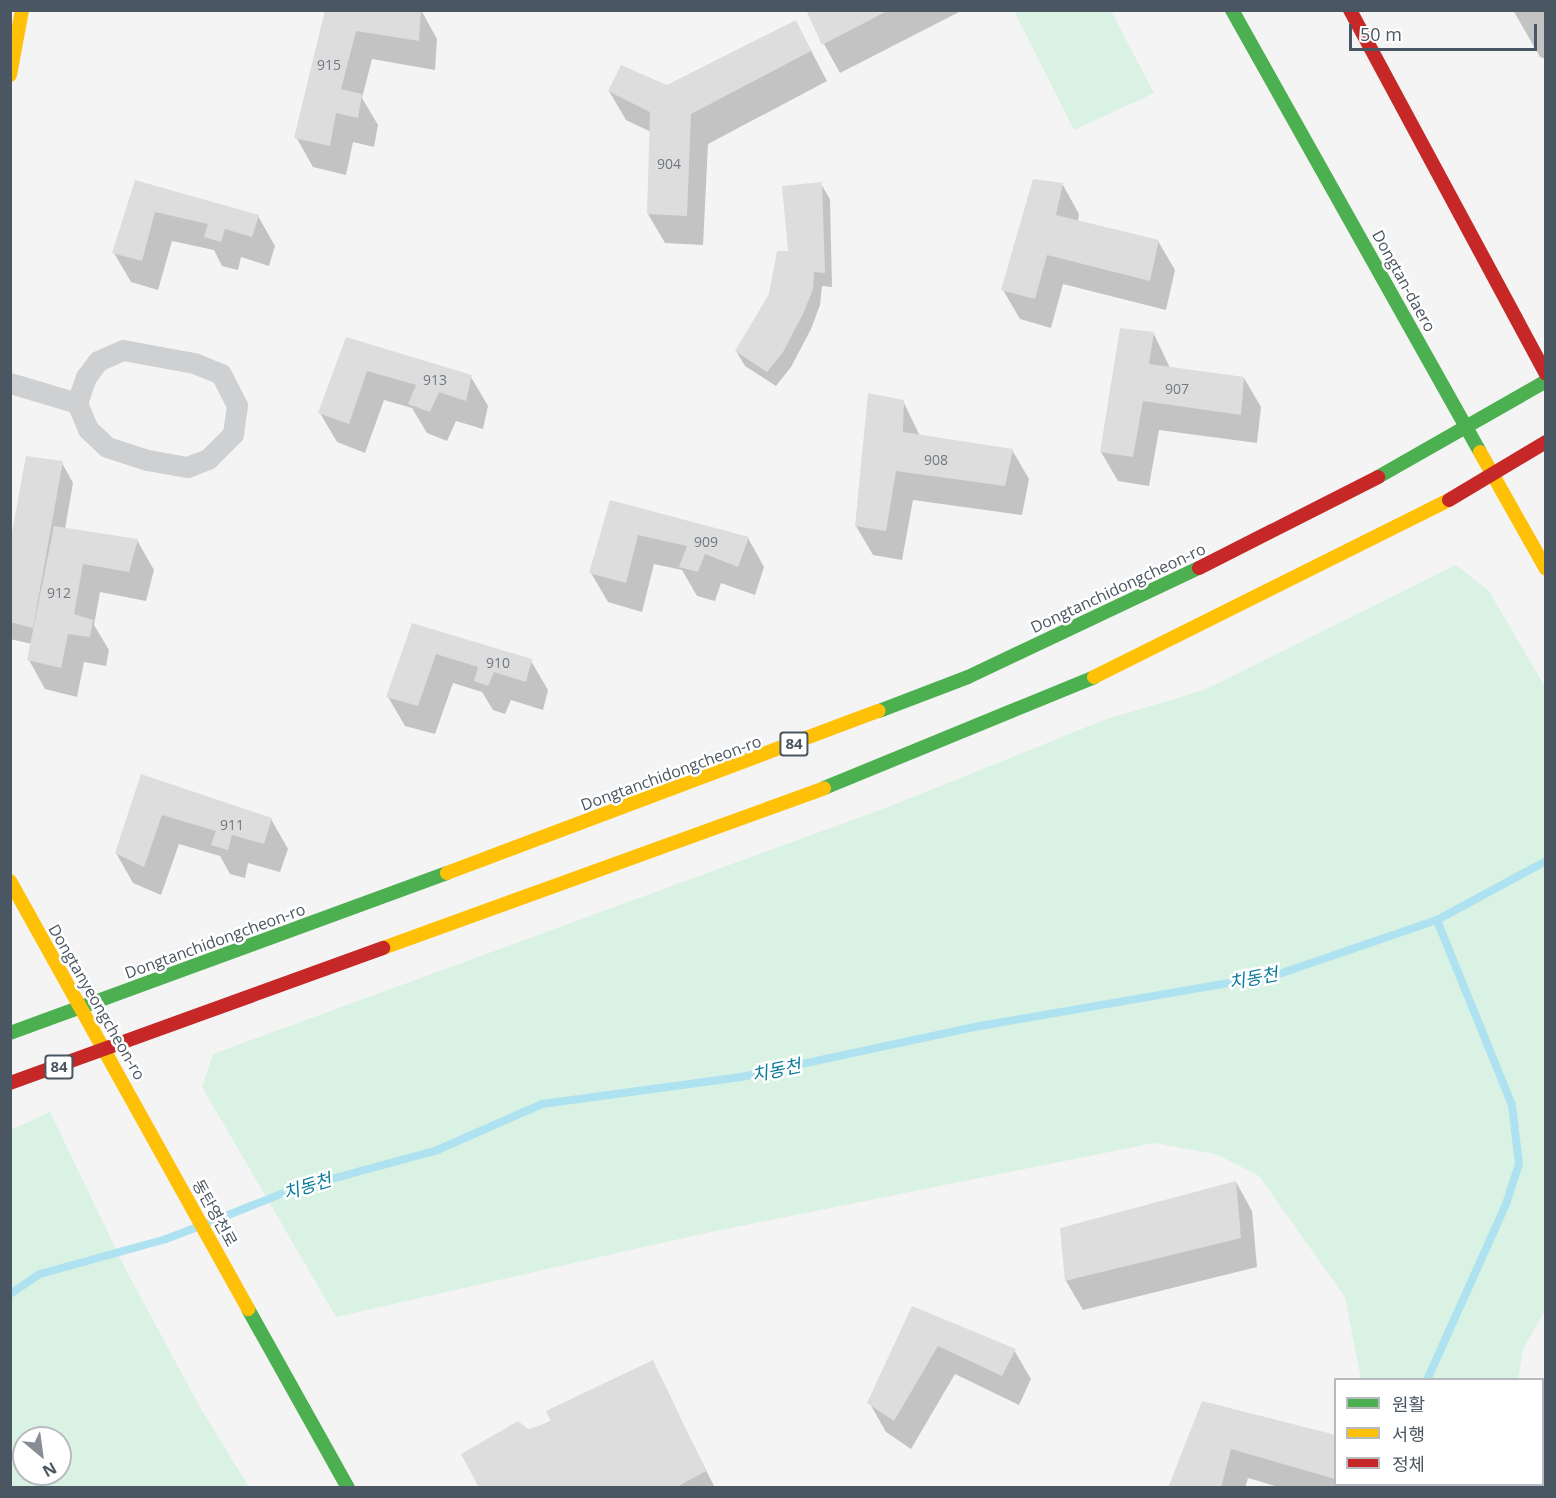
<!DOCTYPE html>
<meta charset="utf-8">
<style>
body{margin:0}
#map{position:relative;width:1556px;height:1498px;overflow:hidden;background:#f4f4f4;font-family:"Open Sans","Noto Sans KR",sans-serif}
div>[style]{position:absolute}
.green>*{inset:0;background:#d9f2e3}
.shadow>*{inset:0;background:#0003}
.stream>*{height:8px;margin:-4px;padding:0 4px;transform-origin:4px;border-radius:4px;background:#aee2f0}
.building>*{inset:0;background:#ddddde}
.street>*{height:21px;margin:-10.5px;padding:0 10.5px;transform-origin:10.5px;border-radius:10.5px;background:#ced0d2}
.fast>*{height:14px;margin:-7px;padding:0 7px;transform-origin:7px;border-radius:7px;background:#4caf50}
.slow>*{height:14px;margin:-7px;padding:0 7px;transform-origin:7px;border-radius:7px;background:#ffc107}
.jam>*{height:14px;margin:-7px;padding:0 7px;transform-origin:7px;border-radius:7px;background:#c62828}
span{translate:-50% -50%;white-space:nowrap;text-align:center;line-height:1.15;-webkit-text-stroke:5px #fff;paint-order:stroke}
.number-label{font-size:14px;color:#707881}
.number-label span{-webkit-text-stroke-width:0}
.shield-label span{padding:2px 4px;background:#fff;border:2px solid;border-radius:4px;-webkit-text-stroke-width:0}
.shield-label{font-size:15px;color:#4a5661;font-weight:700}
.street-label{font-size:16px;color:#4a5661}
.water-label{font-size:18px;color:#0c7c9b;font-style:italic}
.frame{position:absolute;inset:0;border:12px solid #4a5661;pointer-events:none}
.legend{position:absolute;left:1334px;top:1378px;width:210px;height:108px;box-sizing:border-box;background:#fff;border:2px solid #b7bbc0;margin:0;padding:8px 10px;list-style:none;font-size:18px;color:#4a5661}
.legend li{display:flex;align-items:center;gap:12px;height:30px}
.legend b{width:30px;border:2px solid #b7bbc0}
.north{position:absolute;left:12px;top:1426px;width:60px;height:60px;box-sizing:border-box;background:#fff;border:2px solid #b7bbc0;border-radius:50%;rotate:151deg;font-size:16px;font-weight:700;line-height:24px;text-align:center;color:#4a5661}
.north::after{content:'';display:block;margin:auto;width:21px;height:27px;background:#868d94;clip-path:polygon(50% 0,100% 100%,50% 72%,0 100%)}
.scale{position:absolute;left:1349px;top:24px;width:188px;height:27px;box-sizing:border-box;border:3px solid #4a5661;border-top:0;padding-left:8px;font-size:18px;line-height:21px;white-space:nowrap;color:#4a5661;-webkit-text-stroke:4px #fff;paint-order:stroke}
</style>
<div id="map">
<div class="green">
<div style="clip-path:polygon(1014px 11px,1111px 11px,1154px 93px,1074px 130px)"></div>
<div style="clip-path:polygon(1456px 565px,1489px 591px,1545px 687px,1546px 1309px,1523px 1349px,1518px 1379px,1361px 1379px,1345px 1297px,1259px 1176px,1216px 1154px,1154px 1143px,701px 1234px,336px 1317px,202px 1087px,213px 1054px,888px 807px,1104px 720px,1204px 690px)"></div>
<div style="clip-path:polygon(evenodd,50px 1112px,127px 1272px,201px 1409px,249px 1487px,11px 1487px,11px 1130px,50px 1112px,24px 1438px,60px 1438px,60px 1474px,24px 1474px,24px 1438px)"></div>
</div>
<div class="shadow">
<div style="clip-path:polygon(326px 10px,421px 10px,437px 39px,435px 70px,372px 59px,362px 98px,378px 125px,374px 147px,353px 142px,346px 175px,313px 167px,296px 137px)"></div>
<div style="clip-path:polygon(814px 10px,963px 10px,840px 73px,824px 44px)"></div>
<div style="clip-path:polygon(1513px 10px,1546px 10px,1546px 59px,1540px 57px)"></div>
<div style="clip-path:polygon(796px 22px,827px 81px,708px 144px,703px 245px,665px 243px,648px 214px,651px 132px,626px 120px,609px 91px,667px 87px)"></div>
<div style="clip-path:polygon(136px 182px,258px 216px,275px 246px,269px 266px,241px 257px,238px 270px,222px 266px,214px 250px,172px 241px,158px 290px,131px 282px,114px 253px)"></div>
<div style="clip-path:polygon(821px 184px,830px 199px,832px 287px,822px 286px,820px 305px,811px 329px,791px 367px,776px 386px,745px 366px,736px 351px,770px 295px)"></div>
<div style="clip-path:polygon(1063px 185px,1079px 214px,1078px 222px,1158px 241px,1175px 270px,1166px 310px,1063px 284px,1051px 328px,1020px 319px,1003px 290px)"></div>
<div style="clip-path:polygon(1154px 334px,1170px 368px,1244px 378px,1261px 407px,1257px 443px,1159px 430px,1149px 486px,1118px 481px,1101px 452px)"></div>
<div style="clip-path:polygon(347px 339px,471px 377px,488px 406px,483px 429px,456px 421px,447px 441px,427px 433px,412px 408px,384px 400px,365px 453px,337px 442px,320px 413px)"></div>
<div style="clip-path:polygon(903px 401px,920px 436px,1012px 450px,1029px 479px,1022px 515px,913px 500px,902px 560px,873px 555px,856px 526px)"></div>
<div style="clip-path:polygon(62px 463px,73px 483px,65px 529px,137px 540px,154px 570px,146px 601px,100px 592px,94px 625px,109px 650px,106px 666px,84px 662px,77px 697px,45px 689px,29px 660px,32px 644px,10px 639px,10px 552px)"></div>
<div style="clip-path:polygon(611px 502px,748px 538px,764px 567px,755px 595px,721px 583px,715px 601px,697px 596px,682px 570px,654px 564px,642px 612px,608px 602px,591px 573px)"></div>
<div style="clip-path:polygon(413px 625px,531px 661px,548px 690px,543px 710px,511px 700px,505px 714px,493px 710px,482px 692px,453px 683px,435px 734px,405px 726px,388px 697px)"></div>
<div style="clip-path:polygon(142px 776px,271px 819px,288px 849px,280px 872px,248px 863px,245px 878px,230px 874px,220px 856px,179px 844px,161px 895px,133px 883px,116px 853px)"></div>
<div style="clip-path:polygon(1236px 1182px,1252px 1211px,1257px 1267px,1083px 1310px,1066px 1281px)"></div>
<div style="clip-path:polygon(913px 1308px,1014px 1350px,1031px 1379px,1019px 1405px,955px 1374px,911px 1449px,886px 1432px,869px 1402px)"></div>
<div style="clip-path:polygon(658px 1375px,714px 1486px,481px 1488px,528px 1431px)"></div>
<div style="clip-path:polygon(1203px 1403px,1336px 1437px,1336px 1484px,1358px 1484px,1357px 1488px,1282px 1488px,1248px 1478px,1245px 1488px,1169px 1488px)"></div>
</div>
<div class="stream">
<div style="left:208px;top:1223px;width:89px;rotate:-21.7deg"></div>
<div style="left:291px;top:1190px;width:149px;rotate:-15.2deg"></div>
<div style="left:435px;top:1151px;width:117px;rotate:-23.7deg"></div>
<div style="left:542px;top:1104px;width:201px;rotate:-7.7deg"></div>
<div style="left:741px;top:1077px;width:238px;rotate:-12.1deg"></div>
<div style="left:974px;top:1027px;width:306px;rotate:-9.8deg"></div>
<div style="left:1276px;top:975px;width:170px;rotate:-18.9deg"></div>
<div style="left:1437px;top:920px;width:124px;rotate:-28.4deg"></div>
<div style="left:10px;top:1294px;width:36px;rotate:-34deg"></div>
<div style="left:40px;top:1274px;width:131px;rotate:-15.5deg"></div>
<div style="left:166px;top:1239px;width:33px;rotate:-21deg"></div>
<div style="left:1427px;top:1380px;width:193px;rotate:-65.8deg"></div>
<div style="left:1506px;top:1204px;width:42px;rotate:-72deg"></div>
<div style="left:1519px;top:1164px;width:59px;rotate:-96.8deg"></div>
<div style="left:1512px;top:1105px;width:200px;rotate:-112.1deg"></div>
<div style="left:1411px;top:1488px;width:4px;rotate:-76deg"></div>
</div>
<div class="building">
<div style="clip-path:polygon(325px 10px,421px 10px,419px 41px,356px 31px,341px 89px,362px 94px,358px 118px,336px 113px,330px 146px,294px 138px)"></div>
<div style="clip-path:polygon(811px 10px,889px 10px,822px 45px,807px 12px)"></div>
<div style="clip-path:polygon(796px 20px,811px 51px,691px 114px,687px 216px,647px 214px,650px 112px,608px 91px,621px 65px,667px 85px)"></div>
<div style="clip-path:polygon(1033px 179px,1063px 183px,1056px 215px,1159px 240px,1150px 281px,1047px 255px,1035px 299px,1001px 290px)"></div>
<div style="clip-path:polygon(135px 180px,259px 215px,252px 237px,225px 229px,221px 242px,204px 237px,208px 224px,155px 212px,142px 261px,112px 253px)"></div>
<div style="clip-path:polygon(822px 182px,825px 273px,814px 272px,813px 289px,803px 314px,783px 352px,767px 372px,735px 351px,769px 294px,777px 251px,788px 251px,782px 186px)"></div>
<div style="clip-path:polygon(1120px 328px,1154px 332px,1149px 364px,1244px 377px,1241px 415px,1143px 401px,1133px 457px,1100px 452px)"></div>
<div style="clip-path:polygon(346px 337px,472px 375px,466px 401px,439px 392px,430px 412px,408px 404px,416px 385px,367px 371px,349px 424px,318px 413px)"></div>
<div style="clip-path:polygon(868px 393px,904px 400px,903px 432px,1013px 449px,1005px 486px,896px 471px,886px 531px,855px 526px)"></div>
<div style="clip-path:polygon(26px 456px,63px 461px,33px 628px,10px 622px,10px 543px)"></div>
<div style="clip-path:polygon(610px 500px,749px 537px,738px 567px,705px 554px,698px 572px,679px 567px,687px 546px,638px 535px,626px 583px,589px 573px)"></div>
<div style="clip-path:polygon(54px 526px,138px 539px,129px 572px,83px 564px,74px 614px,93px 620px,90px 637px,68px 634px,61px 668px,27px 660px)"></div>
<div style="clip-path:polygon(412px 623px,532px 659px,526px 682px,494px 672px,488px 686px,474px 681px,478px 667px,436px 654px,418px 706px,386px 697px)"></div>
<div style="clip-path:polygon(141px 774px,272px 818px,264px 844px,232px 835px,228px 850px,211px 845px,216px 831px,162px 815px,144px 867px,115px 853px)"></div>
<div style="clip-path:polygon(1236px 1181px,1241px 1238px,1065px 1281px,1060px 1228px)"></div>
<div style="clip-path:polygon(912px 1306px,1016px 1349px,1002px 1376px,938px 1346px,894px 1421px,867px 1403px)"></div>
<div style="clip-path:polygon(653px 1360px,706px 1471px,675px 1488px,479px 1488px,461px 1454px,518px 1421px,528px 1429px,551px 1422px,546px 1411px)"></div>
<div style="clip-path:polygon(1202px 1401px,1336px 1435px,1335px 1479px,1231px 1449px,1221px 1488px,1168px 1488px)"></div>
</div>
<div class="street">
<div style="left:123px;top:350px;width:72px;rotate:10.4deg"></div>
<div style="left:194px;top:363px;width:29px;rotate:22deg"></div>
<div style="left:221px;top:374px;width:35px;rotate:63deg"></div>
<div style="left:237px;top:405px;width:29px;rotate:98deg"></div>
<div style="left:233px;top:434px;width:35px;rotate:135deg"></div>
<div style="left:208px;top:459px;width:22px;rotate:159deg"></div>
<div style="left:187px;top:467px;width:41px;rotate:-170.1deg"></div>
<div style="left:147px;top:460px;width:42px;rotate:-162deg"></div>
<div style="left:107px;top:447px;width:26px;rotate:-137deg"></div>
<div style="left:88px;top:429px;width:28px;rotate:-113deg"></div>
<div style="left:77px;top:403px;width:28px;rotate:-71deg"></div>
<div style="left:86px;top:377px;width:20px;rotate:-53deg"></div>
<div style="left:98px;top:361px;width:27px;rotate:-24deg"></div>
<div style="left:10px;top:383px;width:70px;rotate:16.6deg"></div>
</div>
<div class="fast">
<div style="left:1232px;top:10px;width:507px;rotate:60.7deg"></div>
<div style="left:1378px;top:477px;width:193px;rotate:-29.7deg"></div>
<div style="left:879px;top:711px;width:95px;rotate:-20.9deg"></div>
<div style="left:968px;top:677px;width:255px;rotate:-25.3deg"></div>
<div style="left:824px;top:788px;width:292px;rotate:-22.3deg"></div>
<div style="left:10px;top:1033px;width:465px;rotate:-20.1deg"></div>
<div style="left:248px;top:1309px;width:205px;rotate:60.8deg"></div>
</div>
<div class="slow">
<div style="left:10px;top:75px;width:66px;rotate:-79.5deg"></div>
<div style="left:1480px;top:452px;width:134px;rotate:60.6deg"></div>
<div style="left:1094px;top:677px;width:397px;rotate:-26.5deg"></div>
<div style="left:447px;top:873px;width:461px;rotate:-20.6deg"></div>
<div style="left:10px;top:881px;width:490px;rotate:60.9deg"></div>
<div style="left:383px;top:948px;width:469px;rotate:-19.9deg"></div>
</div>
<div class="jam">
<div style="left:1350px;top:10px;width:413px;rotate:61.7deg"></div>
<div style="left:1449px;top:500px;width:113px;rotate:-30.9deg"></div>
<div style="left:1199px;top:568px;width:201px;rotate:-26.9deg"></div>
<div style="left:10px;top:1083px;width:397px;rotate:-19.9deg"></div>
</div>
<div class="number-label">
<span style="left:329px;top:65px">915</span>
<span style="left:669px;top:164px">904</span>
<span style="left:435px;top:380px">913</span>
<span style="left:1177px;top:389px">907</span>
<span style="left:936px;top:460px">908</span>
<span style="left:706px;top:542px">909</span>
<span style="left:59px;top:593px">912</span>
<span style="left:498px;top:663px">910</span>
<span style="left:232px;top:825px">911</span>
</div>
<div class="shield-label">
<span style="left:794px;top:744px">84</span>
<span style="left:59px;top:1067px">84</span>
</div>
<div class="street-label">
<span style="left:1404px;top:281px;rotate:61deg">Dongtan-daero</span>
<span style="left:1118px;top:588px;rotate:-25deg">Dongtanchidongcheon-ro</span>
<span style="left:671px;top:773px;rotate:-20deg">Dongtanchidongcheon-ro</span>
<span style="left:215px;top:941px;rotate:-20deg">Dongtanchidongcheon-ro</span>
<span style="left:97px;top:1002px;rotate:60deg">Dongtanyeongcheon-ro</span>
<span style="left:215px;top:1213px;rotate:61deg">동탄영천로</span>
</div>
<div class="water-label">
<span style="left:1253px;top:978px;rotate:-11deg">치동천</span>
<span style="left:776px;top:1070px;rotate:-12deg">치동천</span>
<span style="left:307px;top:1186px;rotate:-17deg">치동천</span>
</div>
<div class="frame"></div>
<ul class="legend">
<li><b style="height:8px;background:#4caf50"></b>원활</li>
<li><b style="height:8px;background:#ffc107"></b>서행</li>
<li><b style="height:8px;background:#c62828"></b>정체</li>
</ul>
<div class="north">N</div>
<div class="scale">50 m</div>
</div>
